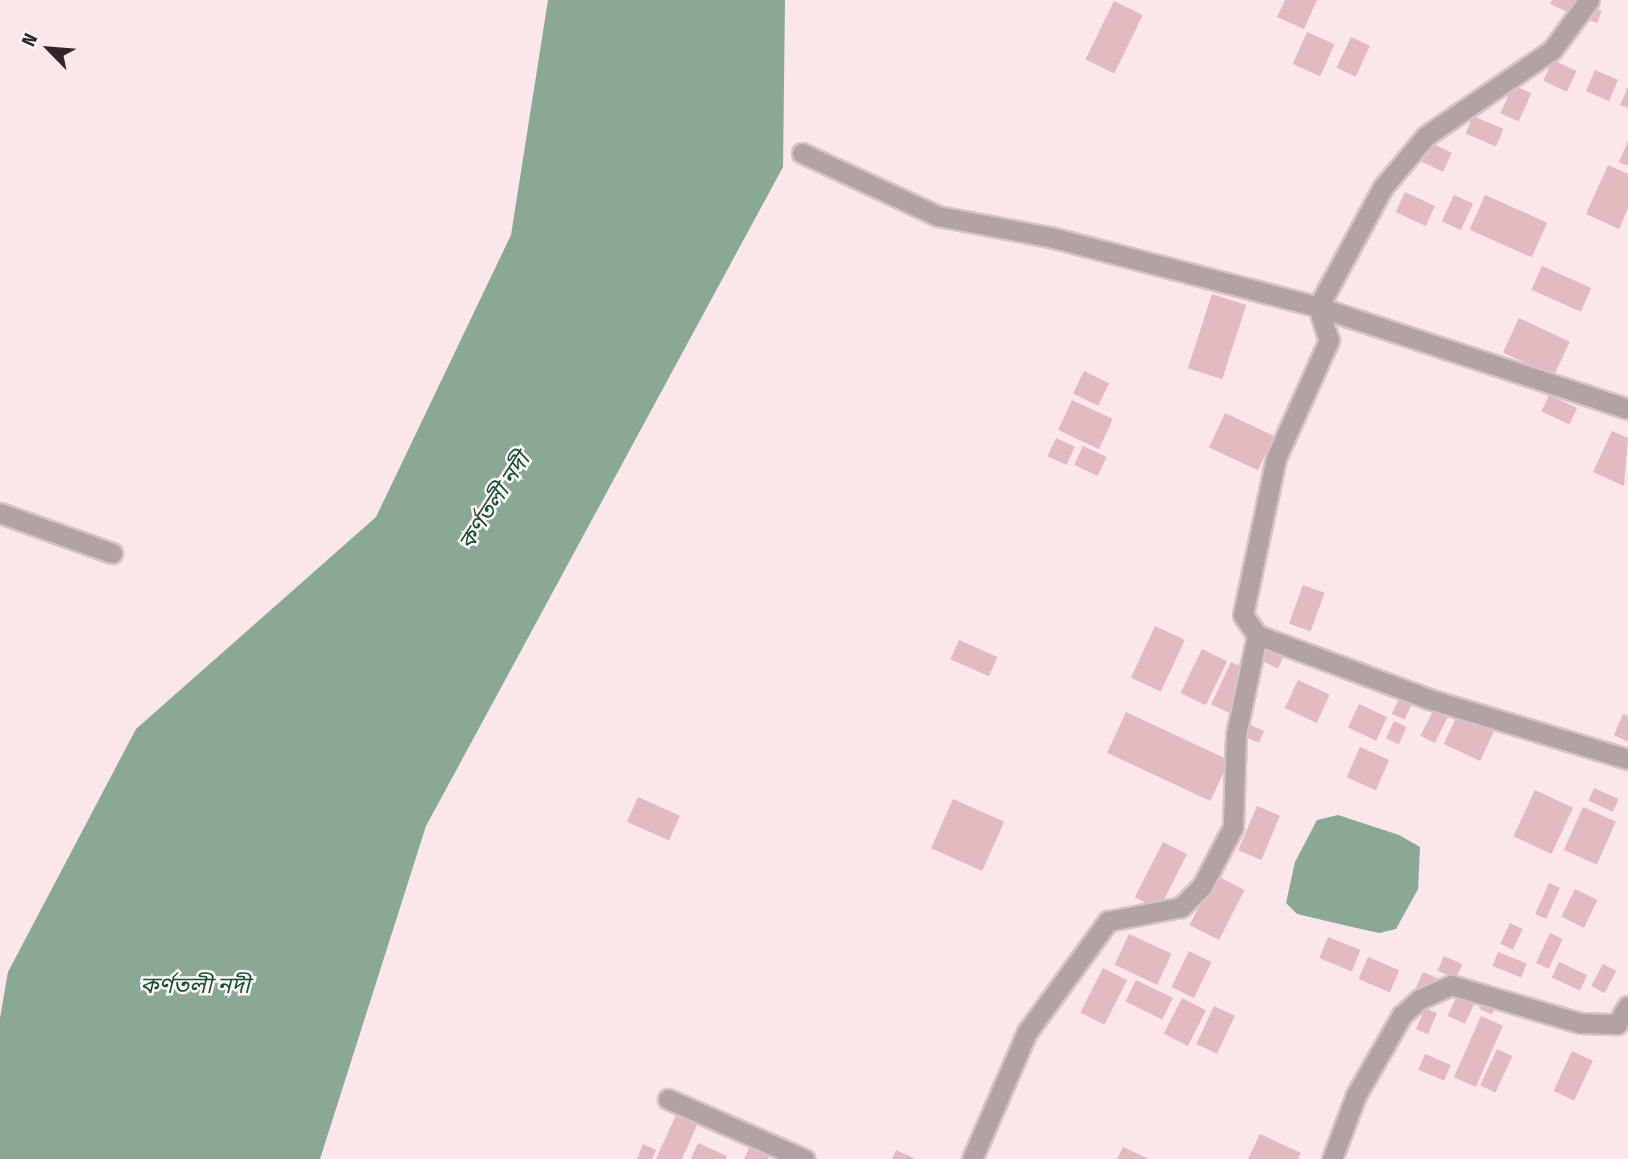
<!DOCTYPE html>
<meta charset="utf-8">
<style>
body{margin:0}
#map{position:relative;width:1628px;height:1159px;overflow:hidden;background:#fbe6e8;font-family:"Fira Sans Condensed","Noto Sans Bengali",sans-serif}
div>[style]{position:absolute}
.water>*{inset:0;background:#89a994}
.building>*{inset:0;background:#e2babf;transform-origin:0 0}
.roads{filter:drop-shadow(2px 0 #d7c3c5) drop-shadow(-2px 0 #d7c3c5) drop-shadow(0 2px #d7c3c5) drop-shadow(0 -2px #d7c3c5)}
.minor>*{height:19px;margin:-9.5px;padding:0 9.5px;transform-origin:9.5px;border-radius:9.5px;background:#b1a2a4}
span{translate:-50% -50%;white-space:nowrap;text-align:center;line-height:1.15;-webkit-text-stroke:5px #fef7f8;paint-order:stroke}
.water-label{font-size:23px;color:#194f32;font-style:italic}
.north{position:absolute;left:14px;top:14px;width:70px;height:70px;-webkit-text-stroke:5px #fef7f8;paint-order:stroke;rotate:295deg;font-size:19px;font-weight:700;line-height:28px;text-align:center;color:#322527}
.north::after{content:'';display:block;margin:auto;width:24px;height:32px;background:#322527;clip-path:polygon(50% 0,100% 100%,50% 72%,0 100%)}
</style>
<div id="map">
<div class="water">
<div style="clip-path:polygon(548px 0,785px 0,783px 167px,426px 826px,320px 1159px,0 1159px,0 1018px,8px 972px,136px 729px,376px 517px,511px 235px)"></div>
<div style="clip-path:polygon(1338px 815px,1399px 835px,1420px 847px,1418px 889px,1396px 929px,1379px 933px,1352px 927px,1297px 914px,1286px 903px,1295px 862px,1317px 820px)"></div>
</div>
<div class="building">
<div style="clip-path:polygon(1285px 0,1317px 0,1304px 29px,1277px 17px)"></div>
<div style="clip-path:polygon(1552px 0,1576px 0,1570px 13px,1550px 4px)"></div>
<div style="left:1114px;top:1px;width:32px;height:65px;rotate:26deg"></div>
<div style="left:1587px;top:5px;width:16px;height:13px;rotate:22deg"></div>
<div style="left:1307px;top:32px;width:30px;height:35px;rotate:24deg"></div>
<div style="left:1351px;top:37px;width:21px;height:34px;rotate:25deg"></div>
<div style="left:1553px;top:60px;width:26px;height:23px;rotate:25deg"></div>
<div style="left:1595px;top:70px;width:25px;height:23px;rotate:23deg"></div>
<div style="left:1513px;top:85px;width:20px;height:31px;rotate:24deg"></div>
<div style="clip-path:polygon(1628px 87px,1628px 108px,1620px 105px)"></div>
<div style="left:1473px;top:116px;width:33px;height:19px;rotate:23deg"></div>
<div style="clip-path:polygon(1628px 141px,1628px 166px,1619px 162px)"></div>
<div style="left:1431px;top:143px;width:23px;height:21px;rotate:25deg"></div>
<div style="clip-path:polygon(1608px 165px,1628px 174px,1628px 208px,1619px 229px,1586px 214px)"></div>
<div style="left:1405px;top:192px;width:33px;height:22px;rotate:25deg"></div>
<div style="left:1454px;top:195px;width:21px;height:29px;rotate:25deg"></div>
<div style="left:1485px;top:195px;width:68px;height:38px;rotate:24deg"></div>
<div style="left:1542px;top:266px;width:54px;height:26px;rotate:24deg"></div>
<div style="left:1212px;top:294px;width:36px;height:78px;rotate:18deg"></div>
<div style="left:1519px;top:318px;width:56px;height:38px;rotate:25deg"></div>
<div style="left:1084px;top:371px;width:28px;height:25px;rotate:26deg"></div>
<div style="left:1549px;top:395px;width:31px;height:18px;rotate:25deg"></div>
<div style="left:1072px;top:400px;width:45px;height:33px;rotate:25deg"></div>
<div style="left:1225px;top:413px;width:54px;height:38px;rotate:25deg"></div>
<div style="clip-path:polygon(1612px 431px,1628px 438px,1624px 486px,1593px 472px)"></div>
<div style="left:1056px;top:438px;width:21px;height:20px;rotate:25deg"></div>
<div style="left:1083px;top:446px;width:26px;height:21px;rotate:25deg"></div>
<div style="left:1303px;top:585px;width:23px;height:41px;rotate:20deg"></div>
<div style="left:1155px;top:626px;width:33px;height:57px;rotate:25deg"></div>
<div style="left:1270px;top:636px;width:21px;height:26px;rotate:25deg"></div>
<div style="left:959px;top:640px;width:42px;height:21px;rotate:24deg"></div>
<div style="left:1202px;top:649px;width:28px;height:49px;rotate:26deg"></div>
<div style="left:1231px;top:662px;width:23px;height:47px;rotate:25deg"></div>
<div style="left:1298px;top:680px;width:35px;height:31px;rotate:25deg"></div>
<div style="left:1402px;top:692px;width:14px;height:24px;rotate:25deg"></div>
<div style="left:1359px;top:704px;width:31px;height:26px;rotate:25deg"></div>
<div style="left:1462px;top:705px;width:40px;height:43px;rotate:25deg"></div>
<div style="left:1434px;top:709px;width:16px;height:30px;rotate:27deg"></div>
<div style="left:1126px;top:712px;width:114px;height:45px;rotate:25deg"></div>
<div style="clip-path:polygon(1623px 714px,1628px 716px,1628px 742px,1614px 735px)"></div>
<div style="left:1394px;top:721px;width:14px;height:19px;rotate:25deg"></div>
<div style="left:1244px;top:722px;width:22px;height:13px;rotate:24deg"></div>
<div style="left:1360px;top:747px;width:32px;height:33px;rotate:24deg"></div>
<div style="left:1594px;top:788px;width:27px;height:14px;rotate:24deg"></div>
<div style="left:1535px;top:790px;width:42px;height:51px;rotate:25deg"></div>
<div style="left:638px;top:797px;width:46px;height:27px;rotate:24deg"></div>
<div style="left:953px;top:799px;width:56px;height:54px;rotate:24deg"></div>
<div style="left:1257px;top:806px;width:25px;height:48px;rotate:23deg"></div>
<div style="left:1583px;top:807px;width:36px;height:47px;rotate:24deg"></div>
<div style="left:1163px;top:842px;width:27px;height:62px;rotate:27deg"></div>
<div style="left:1215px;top:875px;width:33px;height:56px;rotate:27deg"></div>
<div style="left:1549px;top:883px;width:12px;height:34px;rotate:24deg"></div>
<div style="left:1575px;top:889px;width:25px;height:31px;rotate:26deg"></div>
<div style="left:1510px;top:923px;width:14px;height:23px;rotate:25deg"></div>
<div style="left:1550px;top:933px;width:14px;height:33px;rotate:25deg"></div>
<div style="left:1129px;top:934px;width:47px;height:34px;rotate:25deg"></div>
<div style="left:1328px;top:937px;width:35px;height:23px;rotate:22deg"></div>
<div style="left:1189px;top:951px;width:25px;height:40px;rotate:26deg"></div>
<div style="left:1498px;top:952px;width:31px;height:15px;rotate:22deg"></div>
<div style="left:1444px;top:956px;width:20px;height:16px;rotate:24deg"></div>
<div style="left:1368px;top:957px;width:34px;height:24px;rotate:23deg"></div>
<div style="left:1559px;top:962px;width:31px;height:17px;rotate:25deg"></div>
<div style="left:1603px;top:964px;width:15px;height:25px;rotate:28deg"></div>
<div style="left:1103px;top:968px;width:27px;height:50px;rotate:27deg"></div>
<div style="left:1423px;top:972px;width:17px;height:18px;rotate:24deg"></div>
<div style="left:1136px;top:980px;width:41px;height:24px;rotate:26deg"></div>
<div style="left:1462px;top:985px;width:19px;height:34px;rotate:25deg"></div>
<div style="left:1485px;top:996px;width:14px;height:14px;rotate:25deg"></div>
<div style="left:1182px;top:998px;width:27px;height:40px;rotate:27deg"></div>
<div style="left:1214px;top:1006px;width:23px;height:42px;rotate:25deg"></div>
<div style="left:1425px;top:1008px;width:13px;height:23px;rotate:23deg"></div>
<div style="left:1481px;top:1016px;width:24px;height:67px;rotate:24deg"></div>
<div style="left:1497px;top:1049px;width:17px;height:40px;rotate:25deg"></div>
<div style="left:1572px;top:1051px;width:23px;height:44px;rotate:25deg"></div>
<div style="left:1425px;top:1054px;width:28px;height:17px;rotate:23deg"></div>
<div style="clip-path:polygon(676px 1115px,697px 1125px,682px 1159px,656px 1159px)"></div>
<div style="clip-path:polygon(1260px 1134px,1301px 1153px,1298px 1159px,1248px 1159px)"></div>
<div style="clip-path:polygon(752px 1142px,772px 1150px,768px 1159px,744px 1159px)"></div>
<div style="clip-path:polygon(698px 1143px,727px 1156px,726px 1159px,691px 1159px)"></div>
<div style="clip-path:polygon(643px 1144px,656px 1150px,652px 1159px,637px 1159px)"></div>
<div style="clip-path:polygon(1123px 1147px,1149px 1159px,1117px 1159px)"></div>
<div style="clip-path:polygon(896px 1150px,916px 1159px,892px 1159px)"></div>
</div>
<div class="roads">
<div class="minor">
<div style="left:1589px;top:0;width:62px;rotate:126.5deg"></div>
<div style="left:1552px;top:50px;width:153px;rotate:145.7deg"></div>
<div style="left:1426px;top:136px;width:67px;rotate:130.1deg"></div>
<div style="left:1383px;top:187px;width:136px;rotate:118.4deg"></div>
<div style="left:1318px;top:307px;width:326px;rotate:18.2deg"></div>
<div style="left:802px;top:153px;width:150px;rotate:24.9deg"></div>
<div style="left:938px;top:216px;width:118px;rotate:10.7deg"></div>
<div style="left:1054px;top:238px;width:273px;rotate:14.6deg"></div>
<div style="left:1318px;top:307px;width:35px;rotate:72deg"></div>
<div style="left:1329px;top:340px;width:129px;rotate:114.2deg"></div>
<div style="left:1276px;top:458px;width:160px;rotate:101.9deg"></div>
<div style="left:1243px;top:615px;width:24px;rotate:55deg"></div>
<div style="left:1257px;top:635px;width:102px;rotate:101.9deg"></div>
<div style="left:1236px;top:735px;width:92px;rotate:91.9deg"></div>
<div style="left:1233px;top:827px;width:67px;rotate:117.7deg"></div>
<div style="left:1202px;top:886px;width:30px;rotate:135deg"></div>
<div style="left:1181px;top:907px;width:74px;rotate:169.1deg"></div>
<div style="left:1108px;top:921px;width:137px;rotate:126.1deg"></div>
<div style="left:1027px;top:1032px;width:138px;rotate:113.4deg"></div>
<div style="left:0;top:513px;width:119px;rotate:19.7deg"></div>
<div style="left:1257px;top:635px;width:184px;rotate:20.4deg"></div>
<div style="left:1429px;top:699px;width:208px;rotate:16.8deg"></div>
<div style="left:668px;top:1099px;width:149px;rotate:23.8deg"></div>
<div style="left:1332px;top:1159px;width:68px;rotate:-69.4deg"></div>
<div style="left:1356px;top:1095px;width:92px;rotate:-60.1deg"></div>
<div style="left:1402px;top:1015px;width:24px;rotate:-42deg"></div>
<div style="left:1420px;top:999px;width:34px;rotate:-24deg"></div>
<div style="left:1451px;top:985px;width:134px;rotate:16.4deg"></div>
<div style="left:1580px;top:1023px;width:37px;rotate:2deg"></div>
<div style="left:1617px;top:1024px;width:21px;rotate:-59deg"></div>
</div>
</div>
<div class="water-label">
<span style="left:494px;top:501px;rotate:-57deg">কর্ণতলী নদী</span>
<span style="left:195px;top:985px">কর্ণতলী নদী</span>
</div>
<div class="north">N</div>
</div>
